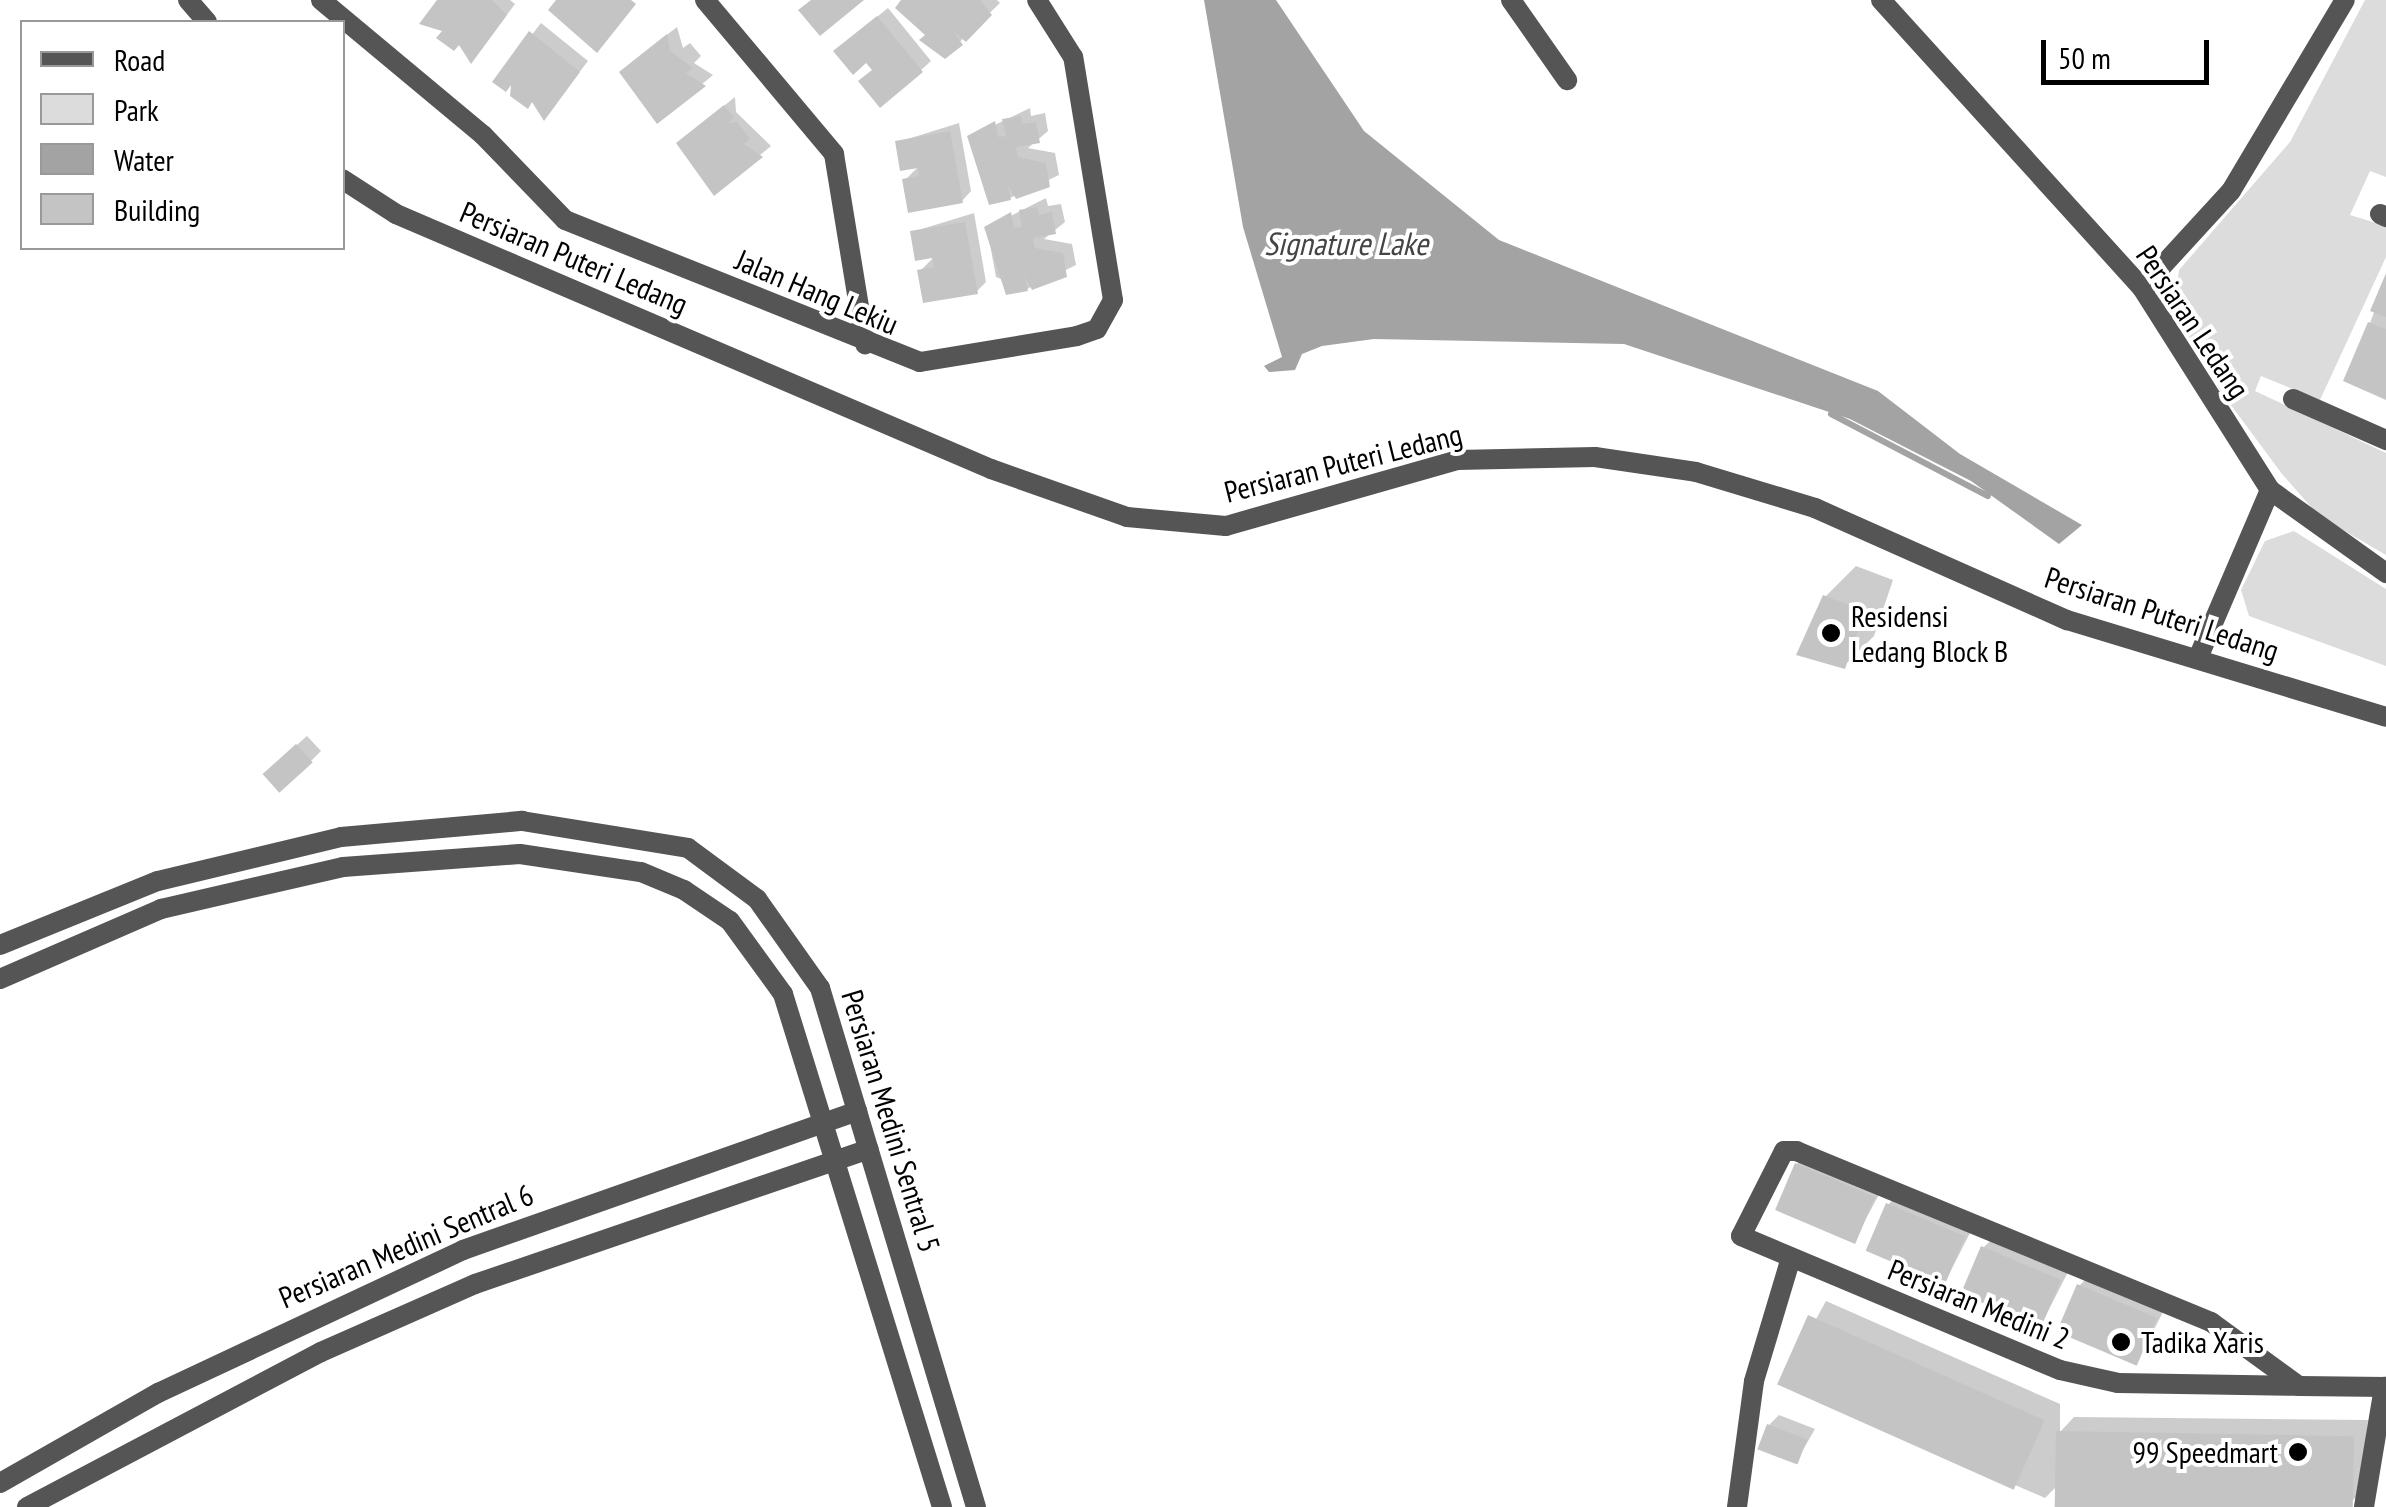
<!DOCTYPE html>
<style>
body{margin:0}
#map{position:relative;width:2386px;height:1507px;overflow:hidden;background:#fff;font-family:"PT Sans Narrow",sans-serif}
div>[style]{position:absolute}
.green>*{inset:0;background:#dcdcdc}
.water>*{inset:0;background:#a3a3a3}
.shadow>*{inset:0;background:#0003}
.stream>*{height:6px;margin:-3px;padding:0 3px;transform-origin:3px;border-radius:3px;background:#a3a3a3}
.building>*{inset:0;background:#c4c4c4;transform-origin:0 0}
.street>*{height:20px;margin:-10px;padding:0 10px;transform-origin:10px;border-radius:10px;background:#555}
.dots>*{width:28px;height:28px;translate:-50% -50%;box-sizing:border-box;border:5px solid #fff;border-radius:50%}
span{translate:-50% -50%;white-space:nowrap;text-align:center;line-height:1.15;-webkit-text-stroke:8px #fff;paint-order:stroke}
.street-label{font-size:30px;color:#000}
.poi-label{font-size:30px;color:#000}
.left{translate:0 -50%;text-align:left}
.right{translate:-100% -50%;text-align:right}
.water-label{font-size:32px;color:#444;font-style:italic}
.legend{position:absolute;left:20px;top:20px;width:325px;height:230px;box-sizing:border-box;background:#fff;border:2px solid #999;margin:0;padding:12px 18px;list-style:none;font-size:30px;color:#000}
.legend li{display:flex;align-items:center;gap:20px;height:50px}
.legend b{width:50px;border:2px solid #999}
.scale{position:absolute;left:2041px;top:40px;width:168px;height:45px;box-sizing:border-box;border:5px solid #000;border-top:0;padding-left:12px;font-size:30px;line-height:35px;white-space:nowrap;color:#000;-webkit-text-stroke:8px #fff;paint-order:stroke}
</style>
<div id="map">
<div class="green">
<div style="clip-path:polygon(2365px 0,2386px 0,2386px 177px,2370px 171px,2350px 215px,2386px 226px,2386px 257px,2320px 400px,2261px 376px,2255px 391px,2386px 453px,2386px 555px,2319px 516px,2282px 474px,2222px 393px,2182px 324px,2176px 291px,2179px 270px,2290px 142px)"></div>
<div style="clip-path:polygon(2294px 531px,2386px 589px,2386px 666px,2249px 616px,2241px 590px,2265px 541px)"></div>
</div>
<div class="water">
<div style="clip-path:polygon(1204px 0,1276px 0,1364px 131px,1499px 240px,1878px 391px,1960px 454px,2082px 525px,2059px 544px,1971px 481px,1850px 419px,1624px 344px,1374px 339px,1322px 346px,1302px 354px,1295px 370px,1269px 372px,1264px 366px,1282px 357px,1243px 227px)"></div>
</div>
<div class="shadow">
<div style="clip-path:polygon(440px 0,510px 0,515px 4px,480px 51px,446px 30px)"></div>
<div style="clip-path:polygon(904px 0,997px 0,1000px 3px,946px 55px)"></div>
<div style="clip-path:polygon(888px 8px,931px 61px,921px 70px,846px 42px)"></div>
<div style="clip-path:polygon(541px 23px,588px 61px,545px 117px,514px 81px,496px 81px)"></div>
<div style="clip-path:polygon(677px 27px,683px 48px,690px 43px,701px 56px,694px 63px,713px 75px,658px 121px,632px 62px)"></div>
<div style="clip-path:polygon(735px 97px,736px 112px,771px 146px,715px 192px,689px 134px)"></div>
<div style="clip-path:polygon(1030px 108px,1031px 116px,1045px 113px,1048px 131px,1028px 148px,1055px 153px,1059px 175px,1010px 198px,970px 137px)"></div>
<div style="clip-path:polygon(959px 123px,971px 191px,962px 201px,905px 180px,920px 165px,898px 142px)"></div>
<div style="clip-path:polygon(1046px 198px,1048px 206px,1061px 204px,1065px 222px,1044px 239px,1072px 244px,1076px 265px,1027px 289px,996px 277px,987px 228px)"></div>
<div style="clip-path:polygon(974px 213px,986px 282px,976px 292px,920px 271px,935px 256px,912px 232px)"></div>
<div style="clip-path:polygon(2386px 280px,2386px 397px,2370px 323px)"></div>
<div style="clip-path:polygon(1856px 566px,1893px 580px,1874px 636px,1844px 666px,1825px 597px)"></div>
<div style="clip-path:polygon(307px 736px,321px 751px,311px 761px,275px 764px)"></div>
<div style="clip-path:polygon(1807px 1154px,1883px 1187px,1854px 1241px,1797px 1164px)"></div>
<div style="clip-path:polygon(1897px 1195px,1973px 1227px,1945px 1282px,1888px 1205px)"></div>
<div style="clip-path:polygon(1993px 1238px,2069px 1270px,2041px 1325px,1983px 1248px)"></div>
<div style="clip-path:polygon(2089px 1276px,2165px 1308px,2137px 1363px,2079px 1286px)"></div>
<div style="clip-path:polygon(1826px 1301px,2060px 1404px,2060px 1432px,2074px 1417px,2368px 1420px,2360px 1493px,2346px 1507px,2079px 1507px,2059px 1484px,2045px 1498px,1781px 1383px)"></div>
<div style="clip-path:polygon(1779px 1415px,1815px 1429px,1796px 1462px,1769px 1425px)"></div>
</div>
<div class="stream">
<div style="left:1831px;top:414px;width:177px;rotate:27.6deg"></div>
</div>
<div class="building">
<div style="clip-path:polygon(437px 0,492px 0,507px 15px,471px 64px,459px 45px,454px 51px,436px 38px,442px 31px,419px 24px)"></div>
<div style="clip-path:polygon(556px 0,631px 0,636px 4px,597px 53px,548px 10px)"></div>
<div style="clip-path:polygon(811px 0,864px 0,820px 36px,798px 10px)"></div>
<div style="clip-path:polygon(901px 0,980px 0,992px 15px,966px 42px,954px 32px,963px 45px,945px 59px,919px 40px,925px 35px,895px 8px)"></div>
<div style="clip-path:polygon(877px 16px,923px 72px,880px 108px,858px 81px,872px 70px,866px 63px,853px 75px,833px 51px)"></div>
<div style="clip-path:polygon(529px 31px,580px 72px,544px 121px,532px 102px,528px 109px,510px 96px,511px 85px,506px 92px,492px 82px)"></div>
<div style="clip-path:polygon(667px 34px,670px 51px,693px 68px,686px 73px,706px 86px,657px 124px,619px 72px)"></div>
<div style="clip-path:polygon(724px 105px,734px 118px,727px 123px,737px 122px,750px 139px,744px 144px,763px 157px,714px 196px,676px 143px)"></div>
<div style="clip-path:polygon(1021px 116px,1022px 124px,1036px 122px,1040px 143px,1016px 147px,1018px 157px,1046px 163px,1050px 187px,1016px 199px,1008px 185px,1011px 200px,989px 205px,967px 136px,995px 121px,998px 137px,1006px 136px,1002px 119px)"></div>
<div style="clip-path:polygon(950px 131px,963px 203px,908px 213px,902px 179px,919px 176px,918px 168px,900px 171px,895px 141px)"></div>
<div style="clip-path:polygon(1037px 207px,1039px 215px,1052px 212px,1056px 234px,1033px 238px,1035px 248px,1063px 253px,1067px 277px,1032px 290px,1025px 276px,1028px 291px,1006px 295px,984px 227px,1011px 212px,1014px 228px,1022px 227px,1019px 210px)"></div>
<div style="clip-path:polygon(965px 222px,978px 294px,923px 303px,917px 270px,934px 267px,932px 258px,915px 261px,910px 231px)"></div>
<div style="clip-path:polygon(2386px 273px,2386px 317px,2370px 311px)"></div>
<div style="clip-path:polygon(2368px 322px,2386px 329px,2386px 400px,2343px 381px)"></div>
<div style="clip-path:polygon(1823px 595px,1864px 611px,1845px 669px,1796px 655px)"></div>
<div style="left:296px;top:744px;width:25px;height:45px;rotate:48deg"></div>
<div style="left:1795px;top:1163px;width:87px;height:51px;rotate:23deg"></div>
<div style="left:1886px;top:1203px;width:86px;height:52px;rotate:23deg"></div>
<div style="left:1981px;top:1246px;width:87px;height:52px;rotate:23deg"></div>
<div style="left:2077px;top:1284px;width:87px;height:52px;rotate:23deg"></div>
<div style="left:1808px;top:1315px;width:259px;height:76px;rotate:24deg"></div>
<div style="left:1767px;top:1424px;width:43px;height:27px;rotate:21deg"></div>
<div style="left:2056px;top:1431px;width:298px;height:76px;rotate:1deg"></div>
</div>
<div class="street">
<div style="left:188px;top:0;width:29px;rotate:49deg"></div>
<div style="left:321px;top:0;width:211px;rotate:39.8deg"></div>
<div style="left:483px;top:135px;width:118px;rotate:46deg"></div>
<div style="left:565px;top:220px;width:382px;rotate:21.8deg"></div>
<div style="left:920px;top:362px;width:159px;rotate:-9.4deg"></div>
<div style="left:1077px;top:336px;width:21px;rotate:-19deg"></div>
<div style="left:1097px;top:329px;width:33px;rotate:-61deg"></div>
<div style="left:1113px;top:300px;width:246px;rotate:-99.3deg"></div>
<div style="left:1073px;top:57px;width:67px;rotate:-122.3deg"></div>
<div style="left:705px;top:0;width:201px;rotate:50deg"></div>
<div style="left:834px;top:154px;width:193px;rotate:80.7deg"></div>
<div style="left:1511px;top:0;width:98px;rotate:55deg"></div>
<div style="left:1881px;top:0;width:389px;rotate:47.8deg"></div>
<div style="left:2142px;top:288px;width:239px;rotate:57.6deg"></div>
<div style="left:2270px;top:490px;width:143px;rotate:35.6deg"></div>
<div style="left:342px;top:179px;width:64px;rotate:32.9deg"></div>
<div style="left:396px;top:214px;width:647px;rotate:23.2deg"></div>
<div style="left:991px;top:469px;width:144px;rotate:19.4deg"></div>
<div style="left:1127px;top:517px;width:99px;rotate:5.2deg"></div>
<div style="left:1226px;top:526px;width:240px;rotate:-15.9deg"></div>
<div style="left:1457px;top:460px;width:138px;rotate:-1.2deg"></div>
<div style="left:1595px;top:457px;width:102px;rotate:8.4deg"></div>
<div style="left:1696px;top:472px;width:124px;rotate:16.8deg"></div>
<div style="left:1815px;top:508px;width:276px;rotate:24deg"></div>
<div style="left:2067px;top:620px;width:333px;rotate:16.9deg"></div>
<div style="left:2380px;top:214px;width:7px;rotate:27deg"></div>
<div style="left:2142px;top:288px;width:132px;rotate:-47.5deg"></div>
<div style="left:2231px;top:191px;width:222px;rotate:-59.2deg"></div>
<div style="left:2293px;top:399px;width:102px;rotate:23.8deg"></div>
<div style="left:2198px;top:658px;width:183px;rotate:-66.8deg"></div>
<div style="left:0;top:945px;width:170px;rotate:-22.1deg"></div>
<div style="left:158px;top:881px;width:188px;rotate:-13.5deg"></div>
<div style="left:341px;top:837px;width:182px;rotate:-5.1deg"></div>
<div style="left:522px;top:821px;width:168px;rotate:9.2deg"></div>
<div style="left:688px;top:848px;width:86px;rotate:36.5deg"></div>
<div style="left:757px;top:899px;width:109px;rotate:54.7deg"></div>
<div style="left:820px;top:988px;width:542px;rotate:73.27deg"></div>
<div style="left:0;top:979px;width:176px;rotate:-23.5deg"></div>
<div style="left:161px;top:909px;width:187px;rotate:-13deg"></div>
<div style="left:343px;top:867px;width:177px;rotate:-4.2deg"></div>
<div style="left:520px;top:854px;width:122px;rotate:8.5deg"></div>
<div style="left:641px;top:872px;width:47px;rotate:22.7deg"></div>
<div style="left:684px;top:890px;width:55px;rotate:34deg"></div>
<div style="left:730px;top:921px;width:90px;rotate:54deg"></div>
<div style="left:783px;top:994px;width:537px;rotate:72.78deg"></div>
<div style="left:2299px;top:1386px;width:109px;rotate:-144deg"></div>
<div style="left:2211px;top:1322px;width:448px;rotate:-157.6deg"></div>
<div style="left:1797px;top:1151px;width:13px;rotate:180deg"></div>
<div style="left:1784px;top:1151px;width:95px;rotate:116.8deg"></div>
<div style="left:1741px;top:1236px;width:346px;rotate:22.8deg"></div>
<div style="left:2060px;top:1370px;width:59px;rotate:12.6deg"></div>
<div style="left:2118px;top:1383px;width:181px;rotate:0.9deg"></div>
<div style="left:2299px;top:1386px;width:87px;rotate:0.7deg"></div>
<div style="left:0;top:1483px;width:182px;rotate:-29.7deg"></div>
<div style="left:158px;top:1393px;width:337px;rotate:-25.1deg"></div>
<div style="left:463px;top:1250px;width:418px;rotate:-19.4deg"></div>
<div style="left:27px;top:1507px;width:332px;rotate:-27.8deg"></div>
<div style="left:321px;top:1352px;width:168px;rotate:-23.8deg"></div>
<div style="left:475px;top:1284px;width:416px;rotate:-18.9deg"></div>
<div style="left:1737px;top:1507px;width:127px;rotate:-82.3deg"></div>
<div style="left:1754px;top:1381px;width:125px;rotate:-73.3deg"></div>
<div style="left:2364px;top:1507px;width:122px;rotate:-80.5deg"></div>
</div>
<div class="dots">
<div style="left:1831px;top:633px;background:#000"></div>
<div style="left:2121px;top:1342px;background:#000"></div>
<div style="left:2298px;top:1452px;background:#000"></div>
</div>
<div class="street-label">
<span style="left:574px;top:258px;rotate:23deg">Persiaran Puteri Ledang</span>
<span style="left:817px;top:292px;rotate:23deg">Jalan Hang Lekiu</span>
<span style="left:2193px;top:322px;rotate:56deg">Persiaran Ledang</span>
<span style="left:1343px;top:463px;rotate:-14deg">Persiaran Puteri Ledang</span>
<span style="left:2162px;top:614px;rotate:18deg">Persiaran Puteri Ledang</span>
<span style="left:891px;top:1121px;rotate:73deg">Persiaran Medini Sentral 5</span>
<span style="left:406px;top:1246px;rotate:-23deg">Persiaran Medini Sentral 6</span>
<span style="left:1979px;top:1304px;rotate:22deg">Persiaran Medini 2</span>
</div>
<div class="poi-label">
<span class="left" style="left:1851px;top:633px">Residensi<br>Ledang Block B</span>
<span class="left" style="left:2141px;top:1342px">Tadika Xaris</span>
<span class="right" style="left:2278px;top:1452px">99 Speedmart</span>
</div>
<div class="water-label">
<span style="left:1346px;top:243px">Signature Lake</span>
</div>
<ul class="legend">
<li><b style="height:12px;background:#555"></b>Road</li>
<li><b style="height:28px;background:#dcdcdc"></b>Park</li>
<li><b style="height:28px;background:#a3a3a3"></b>Water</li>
<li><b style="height:28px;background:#c4c4c4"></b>Building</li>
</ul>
<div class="scale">50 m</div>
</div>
